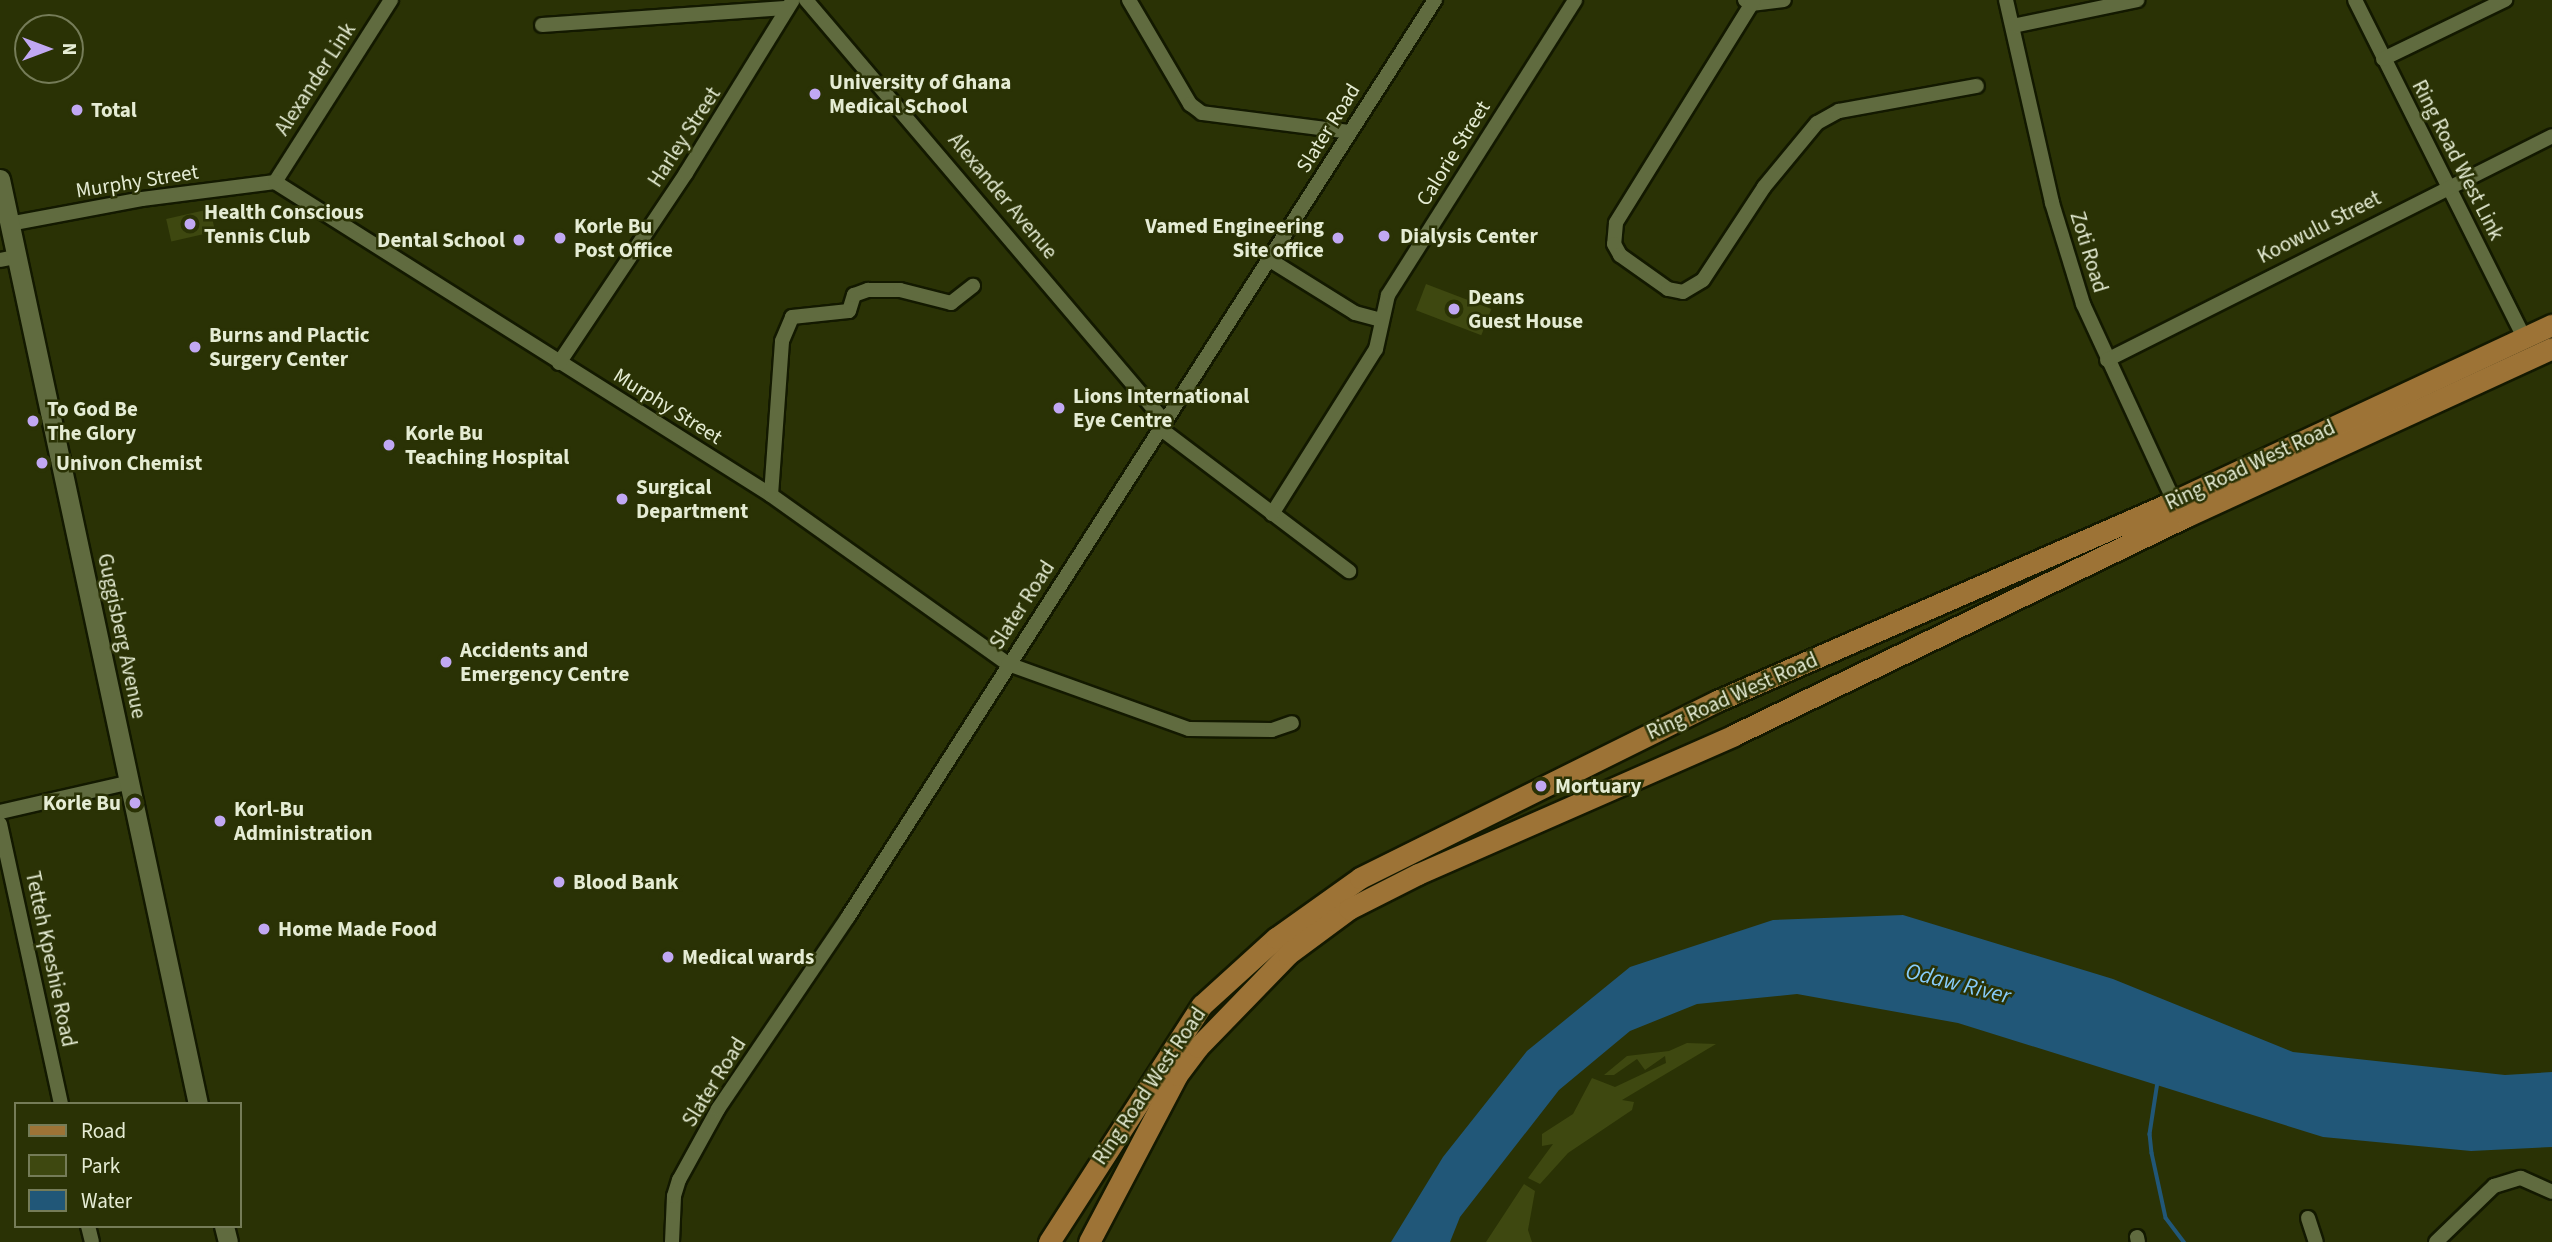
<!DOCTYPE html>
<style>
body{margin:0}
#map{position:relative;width:2552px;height:1242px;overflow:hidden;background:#2a3205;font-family:"Source Sans 3",sans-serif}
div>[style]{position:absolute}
.green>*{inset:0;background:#3e4810;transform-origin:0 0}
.water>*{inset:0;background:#215778}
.stream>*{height:3.5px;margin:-1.75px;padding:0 1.75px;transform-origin:1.75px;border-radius:1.75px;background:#215778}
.roads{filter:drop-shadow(2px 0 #131900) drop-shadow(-2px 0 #131900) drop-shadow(0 2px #131900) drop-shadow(0 -2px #131900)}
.street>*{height:14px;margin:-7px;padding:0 7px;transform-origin:7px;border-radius:7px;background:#606b3f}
.secondary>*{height:19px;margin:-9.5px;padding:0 9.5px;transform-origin:9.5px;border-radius:9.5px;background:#606b3f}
.primary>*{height:21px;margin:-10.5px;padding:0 10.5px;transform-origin:10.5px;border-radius:10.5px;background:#9d7336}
.dots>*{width:19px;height:19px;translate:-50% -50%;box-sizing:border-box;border:4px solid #2a3205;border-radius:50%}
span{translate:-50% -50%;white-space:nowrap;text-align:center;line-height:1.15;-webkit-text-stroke:5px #2a3205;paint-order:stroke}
.street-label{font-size:21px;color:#e5ecd4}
.poi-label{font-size:21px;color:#e5ecd4;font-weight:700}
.left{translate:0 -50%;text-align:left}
.right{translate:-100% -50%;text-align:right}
.water-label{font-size:23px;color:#87ccfb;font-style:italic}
.legend{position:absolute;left:14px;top:1102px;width:228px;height:126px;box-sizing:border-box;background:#2a3205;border:2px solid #757c58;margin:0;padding:9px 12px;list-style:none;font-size:21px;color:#e5ecd4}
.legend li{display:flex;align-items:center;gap:14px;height:35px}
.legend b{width:35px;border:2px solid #757c58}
.north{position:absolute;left:14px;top:14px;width:70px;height:70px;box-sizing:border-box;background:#2a3205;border:2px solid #757c58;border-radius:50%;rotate:90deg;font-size:19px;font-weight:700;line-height:28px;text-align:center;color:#e5ecd4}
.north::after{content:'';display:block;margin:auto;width:24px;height:32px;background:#c1a8f3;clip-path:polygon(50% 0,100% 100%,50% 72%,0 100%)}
</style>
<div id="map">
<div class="green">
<div style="left:210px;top:209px;width:23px;height:45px;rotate:77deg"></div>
<div style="left:1426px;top:284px;width:70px;height:28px;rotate:21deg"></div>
<div style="clip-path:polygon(1687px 1043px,1716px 1044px,1622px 1100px,1634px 1102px,1632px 1110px,1568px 1153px,1540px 1184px,1528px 1178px,1553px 1144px,1542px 1146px,1542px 1134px,1573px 1114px,1592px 1078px,1615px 1087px,1666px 1063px,1665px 1056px,1645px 1070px,1637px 1059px,1614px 1075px,1604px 1075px,1627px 1056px,1669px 1051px)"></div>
<div style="clip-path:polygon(1524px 1184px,1535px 1191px,1528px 1230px,1532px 1242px,1486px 1242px)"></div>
</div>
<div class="water">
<div style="clip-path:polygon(1903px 915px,2113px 979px,2293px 1052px,2505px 1075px,2552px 1072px,2552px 1147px,2471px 1151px,2323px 1137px,1958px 1023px,1797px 994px,1697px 1004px,1630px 1031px,1559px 1090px,1460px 1217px,1450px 1242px,1391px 1242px,1443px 1157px,1527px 1051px,1630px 967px,1773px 920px)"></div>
</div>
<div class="stream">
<div style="left:2158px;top:1082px;width:53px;rotate:98.7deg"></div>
<div style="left:2150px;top:1134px;width:19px;rotate:84deg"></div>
<div style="left:2152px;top:1153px;width:66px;rotate:77.8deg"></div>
<div style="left:2166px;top:1218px;width:30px;rotate:53deg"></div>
</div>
<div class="roads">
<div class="street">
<div style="left:806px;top:0;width:554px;rotate:49.61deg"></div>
<div style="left:1129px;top:0;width:121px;rotate:59.6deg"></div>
<div style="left:1190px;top:104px;width:15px;rotate:37deg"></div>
<div style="left:1202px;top:113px;width:149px;rotate:7.3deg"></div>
<div style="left:1745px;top:0;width:7px;rotate:34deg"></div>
<div style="left:1751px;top:4px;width:33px;rotate:-7deg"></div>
<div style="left:1754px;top:0;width:262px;rotate:121.8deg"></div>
<div style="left:1616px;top:223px;width:21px;rotate:95deg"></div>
<div style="left:1614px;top:244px;width:13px;rotate:61deg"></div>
<div style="left:1620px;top:255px;width:59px;rotate:35.3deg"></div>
<div style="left:1668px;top:289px;width:15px;rotate:11deg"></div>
<div style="left:1683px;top:292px;width:23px;rotate:-31deg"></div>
<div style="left:1703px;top:280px;width:111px;rotate:-56.7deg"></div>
<div style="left:1764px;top:187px;width:83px;rotate:-50.4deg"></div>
<div style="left:1817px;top:123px;width:25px;rotate:-29deg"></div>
<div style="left:1839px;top:111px;width:140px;rotate:-10.3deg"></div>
<div style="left:2006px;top:0;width:208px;rotate:77.2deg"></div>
<div style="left:2052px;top:203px;width:106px;rotate:72.9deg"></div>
<div style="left:2083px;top:304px;width:217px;rotate:65.2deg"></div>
<div style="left:2355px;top:0;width:378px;rotate:63.4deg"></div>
<div style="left:542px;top:25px;width:244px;rotate:-4deg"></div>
<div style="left:2013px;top:26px;width:127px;rotate:-11.8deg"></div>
<div style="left:2383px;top:59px;width:136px;rotate:-25.8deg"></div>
<div style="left:275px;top:182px;width:216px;rotate:-57.5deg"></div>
<div style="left:9px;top:224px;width:135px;rotate:-10.6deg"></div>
<div style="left:142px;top:199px;width:134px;rotate:-7.3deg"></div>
<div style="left:275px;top:182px;width:587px;rotate:32.25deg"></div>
<div style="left:771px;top:495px;width:291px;rotate:35.5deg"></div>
<div style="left:1008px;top:664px;width:192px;rotate:19.8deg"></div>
<div style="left:1189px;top:729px;width:83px;rotate:0.7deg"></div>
<div style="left:1272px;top:730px;width:21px;rotate:-19deg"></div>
<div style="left:0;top:260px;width:16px;rotate:-11deg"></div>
<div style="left:1270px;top:260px;width:100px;rotate:31.9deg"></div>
<div style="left:1355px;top:313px;width:27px;rotate:15deg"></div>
<div style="left:2107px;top:360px;width:498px;rotate:-26.7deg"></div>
<div style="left:559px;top:363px;width:229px;rotate:-56.2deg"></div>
<div style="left:686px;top:173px;width:203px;rotate:-58.3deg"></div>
<div style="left:1161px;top:429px;width:236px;rotate:37.1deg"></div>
<div style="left:771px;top:495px;width:154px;rotate:-85.9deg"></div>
<div style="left:782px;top:341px;width:26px;rotate:-67deg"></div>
<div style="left:792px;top:317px;width:57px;rotate:-6deg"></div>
<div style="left:849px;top:311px;width:17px;rotate:-73deg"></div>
<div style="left:854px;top:295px;width:15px;rotate:-20deg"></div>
<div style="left:868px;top:290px;width:32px"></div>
<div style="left:900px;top:290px;width:53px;rotate:14.3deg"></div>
<div style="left:951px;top:303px;width:28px;rotate:-38deg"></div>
<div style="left:1272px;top:514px;width:195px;rotate:-57.8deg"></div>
<div style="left:1376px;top:349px;width:55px;rotate:-77.5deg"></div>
<div style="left:1388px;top:295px;width:349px;rotate:-57.6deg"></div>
<div style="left:0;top:812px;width:134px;rotate:-12.9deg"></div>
<div style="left:0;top:824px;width:287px;rotate:77.7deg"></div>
<div style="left:2308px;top:1218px;width:25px;rotate:72deg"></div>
<div style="left:88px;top:1226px;width:16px;rotate:76deg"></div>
<div style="left:2137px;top:1237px;width:5px;rotate:79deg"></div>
<div style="left:672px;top:1242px;width:46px;rotate:-87.5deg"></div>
<div style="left:674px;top:1196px;width:17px;rotate:-73deg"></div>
<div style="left:679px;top:1180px;width:81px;rotate:-61.2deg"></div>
<div style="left:718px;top:1109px;width:232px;rotate:-55.9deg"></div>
<div style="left:848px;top:917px;width:1089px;rotate:-57.38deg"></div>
<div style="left:2436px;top:1242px;width:81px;rotate:-44deg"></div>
<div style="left:2494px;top:1186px;width:28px;rotate:-17deg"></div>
<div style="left:2521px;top:1178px;width:34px;rotate:24deg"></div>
</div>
<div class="secondary">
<div style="left:0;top:179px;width:946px;rotate:77.92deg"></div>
<div style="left:224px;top:1226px;width:16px;rotate:76deg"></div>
</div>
<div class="primary">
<div style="left:1049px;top:1242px;width:282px;rotate:-57.2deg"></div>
<div style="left:1202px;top:1005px;width:100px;rotate:-42.2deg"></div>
<div style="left:1276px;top:938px;width:103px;rotate:-35.5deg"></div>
<div style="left:1360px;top:878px;width:398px;rotate:-26.4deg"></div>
<div style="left:1717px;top:701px;width:499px;rotate:-23.6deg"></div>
<div style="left:2174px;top:501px;width:417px;rotate:-25deg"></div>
<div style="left:1089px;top:1242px;width:189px;rotate:-62.2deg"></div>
<div style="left:1177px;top:1075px;width:35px;rotate:-53deg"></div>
<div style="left:1198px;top:1047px;width:129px;rotate:-45.9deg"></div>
<div style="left:1288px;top:954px;width:76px;rotate:-36.4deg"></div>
<div style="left:1349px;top:909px;width:77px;rotate:-26.9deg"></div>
<div style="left:1418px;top:874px;width:345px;rotate:-23.7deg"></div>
<div style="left:1734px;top:735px;width:503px;rotate:-25.8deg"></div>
<div style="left:2187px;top:516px;width:402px;rotate:-24.7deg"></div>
</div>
</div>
<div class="dots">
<div style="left:815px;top:94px;background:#c1a8f3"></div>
<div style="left:77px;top:110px;background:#c1a8f3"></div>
<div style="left:190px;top:224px;background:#c1a8f3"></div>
<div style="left:1384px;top:236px;background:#c1a8f3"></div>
<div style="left:560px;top:238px;background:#c1a8f3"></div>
<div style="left:1338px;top:238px;background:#c1a8f3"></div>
<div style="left:519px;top:240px;background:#c1a8f3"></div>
<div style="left:1454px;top:309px;background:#c1a8f3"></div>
<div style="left:195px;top:347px;background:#c1a8f3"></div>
<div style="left:1059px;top:408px;background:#c1a8f3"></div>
<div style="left:33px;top:421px;background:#c1a8f3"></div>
<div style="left:389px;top:445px;background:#c1a8f3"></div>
<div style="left:42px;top:463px;background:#c1a8f3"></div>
<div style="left:622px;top:499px;background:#c1a8f3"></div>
<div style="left:446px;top:662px;background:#c1a8f3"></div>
<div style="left:1541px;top:786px;background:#c1a8f3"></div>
<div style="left:135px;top:803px;background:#c1a8f3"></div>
<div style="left:220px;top:821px;background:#c1a8f3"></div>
<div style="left:559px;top:882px;background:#c1a8f3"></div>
<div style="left:264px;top:929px;background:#c1a8f3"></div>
<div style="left:668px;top:957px;background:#c1a8f3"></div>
</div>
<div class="street-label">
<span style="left:315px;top:79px;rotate:-57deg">Alexander Link</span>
<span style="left:1328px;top:128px;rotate:-58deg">Slater Road</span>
<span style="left:684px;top:137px;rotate:-57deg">Harley Street</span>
<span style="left:1453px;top:153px;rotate:-58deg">Calorie Street</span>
<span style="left:2458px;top:160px;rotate:63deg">Ring Road West Link</span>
<span style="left:137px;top:181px;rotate:-9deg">Murphy Street</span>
<span style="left:1003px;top:196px;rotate:50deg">Alexander Avenue</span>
<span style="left:2319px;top:227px;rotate:-27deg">Koowulu Street</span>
<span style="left:2089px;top:252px;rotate:73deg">Zoti Road</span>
<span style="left:668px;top:406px;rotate:32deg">Murphy Street</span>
<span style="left:2250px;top:465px;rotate:-25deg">Ring Road West Road</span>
<span style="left:1022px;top:605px;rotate:-57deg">Slater Road</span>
<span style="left:122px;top:636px;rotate:78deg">Guggisberg Avenue</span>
<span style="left:1732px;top:696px;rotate:-24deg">Ring Road West Road</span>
<span style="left:51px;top:959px;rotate:78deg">Tetteh Kpeshie Road</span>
<span style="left:714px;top:1082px;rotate:-58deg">Slater Road</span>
<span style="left:1149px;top:1086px;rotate:-56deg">Ring Road West Road</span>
</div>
<div class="poi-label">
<span class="left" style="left:829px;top:94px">University of Ghana<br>Medical School</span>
<span class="left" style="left:91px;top:110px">Total</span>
<span class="left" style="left:204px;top:224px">Health Conscious<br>Tennis Club</span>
<span class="left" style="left:574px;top:238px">Korle Bu<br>Post Office</span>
<span class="right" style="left:1324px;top:238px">Vamed Engineering<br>Site office</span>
<span class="left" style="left:1400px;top:236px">Dialysis Center</span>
<span class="right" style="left:505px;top:240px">Dental School</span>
<span class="left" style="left:1468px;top:309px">Deans<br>Guest House</span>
<span class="left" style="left:209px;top:347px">Burns and Plactic<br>Surgery Center</span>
<span class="left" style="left:1073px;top:408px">Lions International<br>Eye Centre</span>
<span class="left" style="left:47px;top:421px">To God Be<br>The Glory</span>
<span class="left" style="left:405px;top:445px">Korle Bu<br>Teaching Hospital</span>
<span class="left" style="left:56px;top:463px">Univon Chemist</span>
<span class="left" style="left:636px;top:499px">Surgical<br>Department</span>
<span class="left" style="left:460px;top:662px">Accidents and<br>Emergency Centre</span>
<span class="left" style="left:1555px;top:786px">Mortuary</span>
<span class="right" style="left:121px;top:803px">Korle Bu</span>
<span class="left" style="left:234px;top:821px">Korl-Bu<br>Administration</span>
<span class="left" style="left:573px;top:882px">Blood Bank</span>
<span class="left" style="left:278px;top:929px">Home Made Food</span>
<span class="left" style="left:682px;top:957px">Medical wards</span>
</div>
<div class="water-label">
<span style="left:1958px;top:984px;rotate:14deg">Odaw River</span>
</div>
<ul class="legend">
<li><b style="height:9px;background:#9d7336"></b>Road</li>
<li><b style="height:19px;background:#3e4810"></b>Park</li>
<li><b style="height:19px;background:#215778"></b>Water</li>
</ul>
<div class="north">N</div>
</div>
